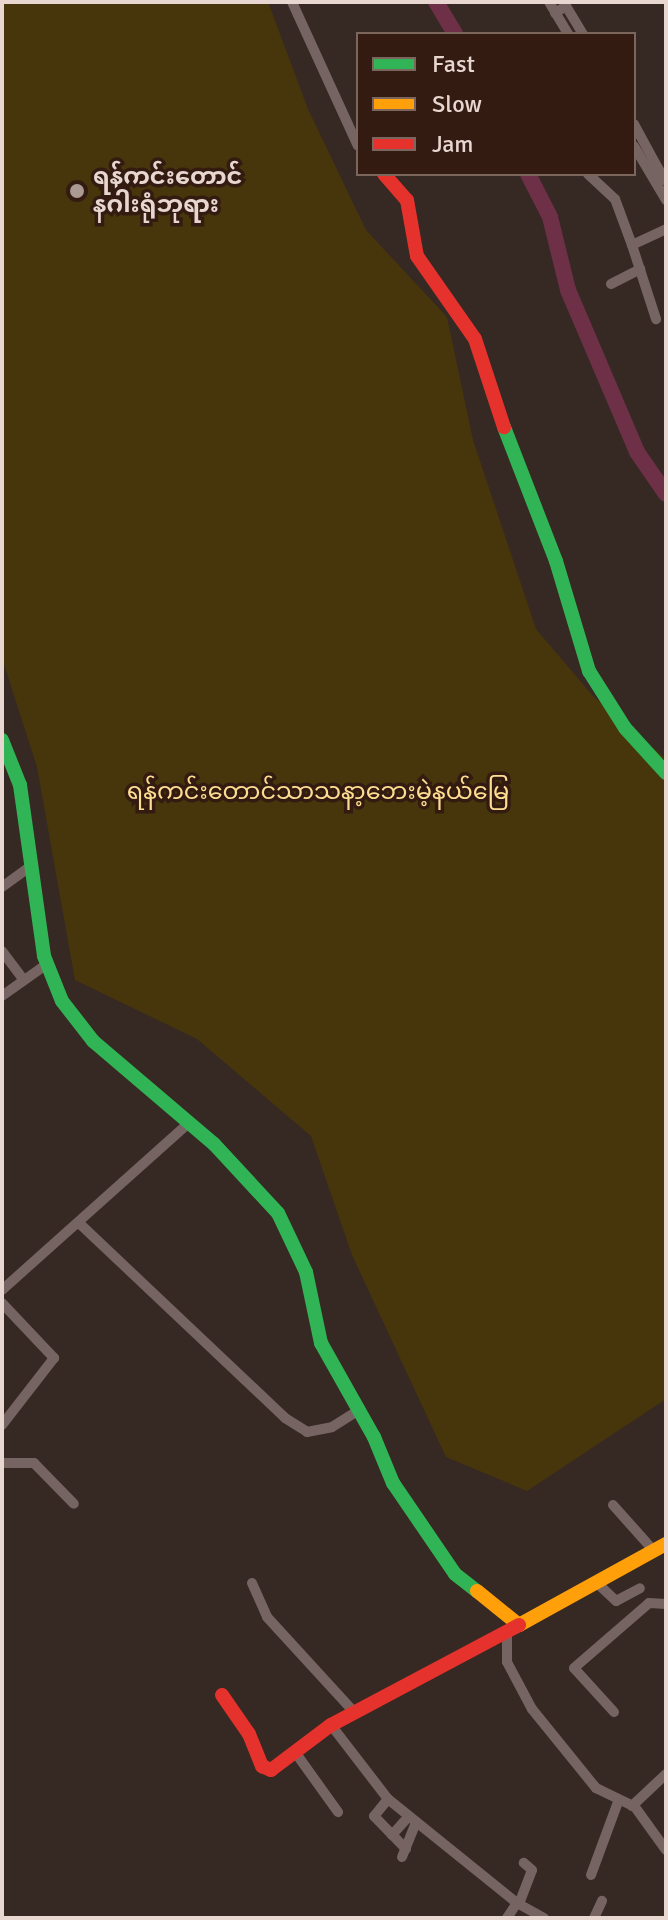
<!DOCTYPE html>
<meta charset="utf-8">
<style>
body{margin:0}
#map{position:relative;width:668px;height:1920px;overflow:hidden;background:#362822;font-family:Signika,"Noto Sans Myanmar",sans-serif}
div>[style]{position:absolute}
.green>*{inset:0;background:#47360b}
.river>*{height:16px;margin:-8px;padding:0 8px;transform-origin:8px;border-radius:8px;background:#6e3047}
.street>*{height:10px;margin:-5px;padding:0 5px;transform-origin:5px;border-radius:5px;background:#766463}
.fast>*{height:14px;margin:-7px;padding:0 7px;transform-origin:7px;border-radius:7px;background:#30b455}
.slow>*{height:14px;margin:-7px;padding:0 7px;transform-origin:7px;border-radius:7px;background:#ff9f0a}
.jam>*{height:14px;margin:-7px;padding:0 7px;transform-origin:7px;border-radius:7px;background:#e5322d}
.dots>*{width:22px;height:22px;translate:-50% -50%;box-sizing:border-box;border:4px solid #331b11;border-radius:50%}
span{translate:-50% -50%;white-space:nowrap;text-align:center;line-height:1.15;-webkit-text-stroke:7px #331b11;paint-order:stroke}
.poi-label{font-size:24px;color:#e8d7d0;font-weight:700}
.left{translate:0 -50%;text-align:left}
.park-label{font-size:24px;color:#fddd91}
.frame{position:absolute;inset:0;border:4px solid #e8d7d0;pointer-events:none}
.legend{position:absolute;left:356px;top:32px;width:280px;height:144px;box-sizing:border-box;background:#331b11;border:2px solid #7b665d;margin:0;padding:10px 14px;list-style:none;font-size:24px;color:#e8d7d0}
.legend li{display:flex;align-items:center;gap:16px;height:40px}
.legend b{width:40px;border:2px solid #7b665d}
</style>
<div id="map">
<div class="green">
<div style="clip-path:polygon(2px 2px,268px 2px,308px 109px,366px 230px,447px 317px,473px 440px,536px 629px,593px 696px,666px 759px,666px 1399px,527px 1491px,446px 1457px,352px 1255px,311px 1136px,197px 1039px,75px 980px,37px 767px,2px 658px)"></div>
</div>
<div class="river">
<div style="left:436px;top:2px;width:37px;rotate:59deg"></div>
<div style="left:528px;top:174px;width:48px;rotate:62.9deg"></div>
<div style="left:550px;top:217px;width:75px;rotate:76.1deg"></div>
<div style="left:568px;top:290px;width:176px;rotate:66.9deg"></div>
<div style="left:637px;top:452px;width:51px;rotate:55.4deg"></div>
</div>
<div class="street">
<div style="left:292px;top:2px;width:158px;rotate:65.4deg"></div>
<div style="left:549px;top:2px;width:37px;rotate:59deg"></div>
<div style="left:555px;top:13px;width:13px;rotate:-32deg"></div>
<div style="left:566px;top:6px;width:33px;rotate:59deg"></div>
<div style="left:634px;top:124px;width:44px;rotate:61.7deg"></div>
<div style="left:634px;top:146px;width:63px;rotate:59.3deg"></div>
<div style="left:652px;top:166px;width:4px;rotate:-45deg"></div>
<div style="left:655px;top:163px;width:21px;rotate:59deg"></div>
<div style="left:588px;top:174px;width:37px;rotate:43deg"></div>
<div style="left:615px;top:199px;width:49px;rotate:69.7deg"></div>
<div style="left:632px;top:245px;width:38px;rotate:-25deg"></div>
<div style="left:632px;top:245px;width:78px;rotate:72deg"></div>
<div style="left:611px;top:284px;width:33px;rotate:-27deg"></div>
<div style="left:2px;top:887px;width:36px;rotate:-36deg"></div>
<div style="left:2px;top:951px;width:34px;rotate:53deg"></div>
<div style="left:2px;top:996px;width:55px;rotate:-35.4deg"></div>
<div style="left:79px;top:1223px;width:284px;rotate:43.4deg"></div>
<div style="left:285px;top:1418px;width:26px;rotate:32deg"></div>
<div style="left:307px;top:1432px;width:25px;rotate:-11deg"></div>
<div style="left:332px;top:1427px;width:31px;rotate:-32deg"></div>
<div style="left:2px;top:1290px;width:252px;rotate:-41.8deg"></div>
<div style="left:2px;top:1303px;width:76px;rotate:46.6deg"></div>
<div style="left:54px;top:1358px;width:85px;rotate:127.8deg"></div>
<div style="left:2px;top:1463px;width:32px"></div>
<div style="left:34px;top:1463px;width:57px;rotate:45.7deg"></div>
<div style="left:613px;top:1505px;width:62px;rotate:48.3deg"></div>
<div style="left:252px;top:1583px;width:37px;rotate:66deg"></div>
<div style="left:267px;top:1617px;width:130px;rotate:47.5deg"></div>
<div style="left:598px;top:1584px;width:25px;rotate:43deg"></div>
<div style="left:616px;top:1601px;width:27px;rotate:-28deg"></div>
<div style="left:507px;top:1631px;width:31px;rotate:90deg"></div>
<div style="left:507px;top:1662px;width:53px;rotate:62deg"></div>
<div style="left:532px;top:1709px;width:102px;rotate:51deg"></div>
<div style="left:596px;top:1788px;width:43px;rotate:26deg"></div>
<div style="left:635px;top:1807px;width:53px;rotate:54.2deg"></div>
<div style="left:614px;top:1712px;width:59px;rotate:-132.3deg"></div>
<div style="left:574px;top:1668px;width:99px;rotate:-40.9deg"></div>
<div style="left:649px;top:1603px;width:17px;rotate:3deg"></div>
<div style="left:331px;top:1725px;width:93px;rotate:52.4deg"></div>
<div style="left:388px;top:1799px;width:166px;rotate:38.9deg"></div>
<div style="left:517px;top:1903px;width:18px;rotate:124deg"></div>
<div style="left:295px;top:1752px;width:74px;rotate:54.4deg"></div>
<div style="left:388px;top:1799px;width:22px;rotate:129deg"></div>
<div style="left:374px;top:1816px;width:46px;rotate:45.9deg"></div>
<div style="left:632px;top:1806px;width:47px;rotate:-43.3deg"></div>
<div style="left:392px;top:1835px;width:24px;rotate:-48deg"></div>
<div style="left:402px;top:1857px;width:38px;rotate:-68deg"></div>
<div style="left:591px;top:1875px;width:78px;rotate:-69.7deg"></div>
<div style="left:517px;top:1903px;width:31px;rotate:29deg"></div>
<div style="left:519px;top:1904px;width:36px;rotate:-69deg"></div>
<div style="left:532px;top:1870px;width:11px;rotate:-139deg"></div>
<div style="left:594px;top:1918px;width:19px;rotate:-65deg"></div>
</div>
<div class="fast">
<div style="left:504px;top:427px;width:144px;rotate:68.8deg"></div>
<div style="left:556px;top:561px;width:115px;rotate:73.3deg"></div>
<div style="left:589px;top:671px;width:67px;rotate:57.7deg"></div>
<div style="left:625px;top:728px;width:61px;rotate:47.7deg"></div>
<div style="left:2px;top:740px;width:48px;rotate:68.2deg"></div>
<div style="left:20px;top:785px;width:173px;rotate:82deg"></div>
<div style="left:44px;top:956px;width:48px;rotate:68.2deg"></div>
<div style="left:62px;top:1001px;width:51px;rotate:52.2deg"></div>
<div style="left:93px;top:1041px;width:159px;rotate:40.4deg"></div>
<div style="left:214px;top:1144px;width:94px;rotate:47.2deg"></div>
<div style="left:278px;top:1213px;width:65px;rotate:64.6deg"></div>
<div style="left:306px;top:1272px;width:73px;rotate:78.1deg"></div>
<div style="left:321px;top:1343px;width:108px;rotate:60.6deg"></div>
<div style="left:374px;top:1437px;width:50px;rotate:67.6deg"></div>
<div style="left:393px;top:1483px;width:110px;rotate:55.7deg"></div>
<div style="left:455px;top:1574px;width:28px;rotate:38deg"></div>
</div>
<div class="slow">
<div style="left:477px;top:1591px;width:54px;rotate:39deg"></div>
<div style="left:519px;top:1625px;width:168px;rotate:-28.9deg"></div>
</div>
<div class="jam">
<div style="left:384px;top:174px;width:35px;rotate:49deg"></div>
<div style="left:407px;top:200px;width:57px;rotate:79.9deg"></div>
<div style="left:417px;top:256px;width:101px;rotate:55.1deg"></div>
<div style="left:475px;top:339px;width:93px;rotate:71.8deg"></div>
<div style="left:222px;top:1695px;width:47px;rotate:55.3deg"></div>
<div style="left:249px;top:1734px;width:35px;rotate:68deg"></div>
<div style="left:262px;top:1766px;width:10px;rotate:24deg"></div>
<div style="left:271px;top:1770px;width:75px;rotate:-36.9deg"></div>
<div style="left:331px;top:1725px;width:213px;rotate:-28deg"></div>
</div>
<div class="dots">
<div style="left:77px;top:191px;background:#aa9a93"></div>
</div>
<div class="poi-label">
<span class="left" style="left:93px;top:191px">ရန်ကင်းတောင်<br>နဂါးရုံဘုရား</span>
</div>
<div class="park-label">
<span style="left:318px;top:792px">ရန်ကင်းတောင်သာသနာ့ဘေးမဲ့နယ်မြေ</span>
</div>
<div class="frame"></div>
<ul class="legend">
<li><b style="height:10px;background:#30b455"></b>Fast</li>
<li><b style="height:10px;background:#ff9f0a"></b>Slow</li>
<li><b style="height:10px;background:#e5322d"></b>Jam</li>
</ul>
</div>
